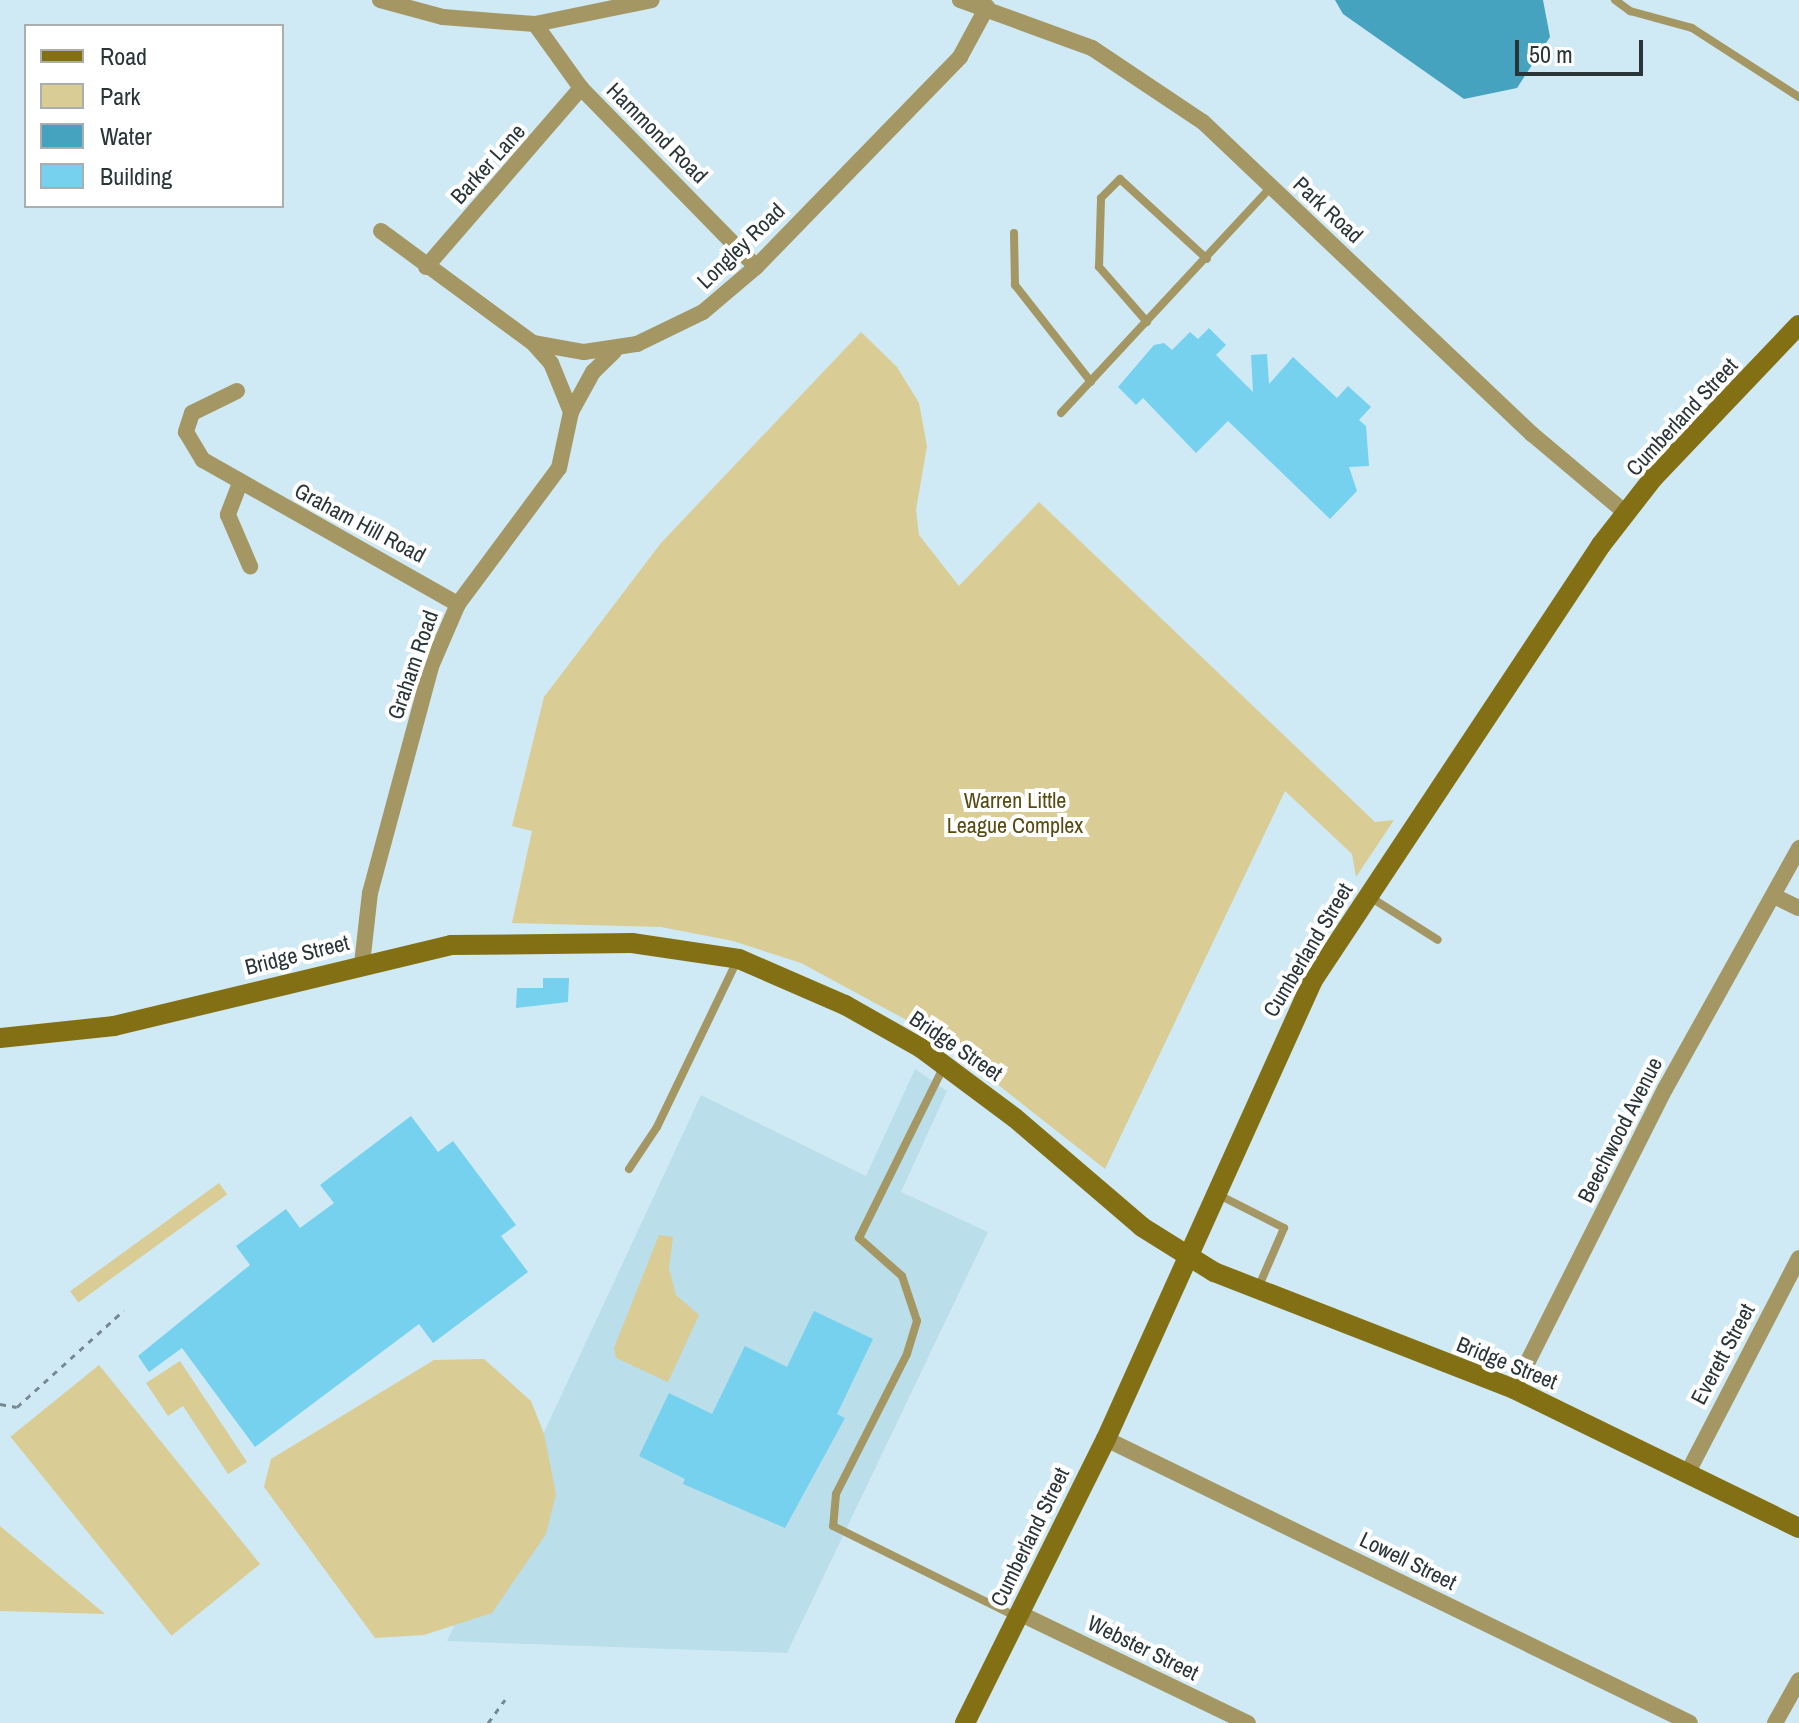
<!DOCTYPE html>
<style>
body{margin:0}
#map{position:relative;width:1799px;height:1723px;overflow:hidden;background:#cfeaf4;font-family:"Archivo Narrow",sans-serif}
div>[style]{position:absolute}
.built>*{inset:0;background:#badeea}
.green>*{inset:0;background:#dacc95;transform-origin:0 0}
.water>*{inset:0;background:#45a3bf}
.building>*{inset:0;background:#75d1ee}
.path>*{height:3px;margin-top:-1.5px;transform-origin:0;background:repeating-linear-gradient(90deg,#778990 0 6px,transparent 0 12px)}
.lane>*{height:8px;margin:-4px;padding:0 4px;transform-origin:4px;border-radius:4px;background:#a49764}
.street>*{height:16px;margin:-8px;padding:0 8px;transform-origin:8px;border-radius:8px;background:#a49764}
.secondary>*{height:20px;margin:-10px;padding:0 10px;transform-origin:10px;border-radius:10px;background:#847014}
span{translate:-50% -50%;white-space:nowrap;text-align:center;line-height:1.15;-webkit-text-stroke:8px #fff;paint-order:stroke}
.street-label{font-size:22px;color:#2a3538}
.park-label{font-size:22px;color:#584b12}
.legend{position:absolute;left:24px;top:24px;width:260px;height:184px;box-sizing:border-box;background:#fff;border:2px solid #aaaeaf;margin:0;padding:10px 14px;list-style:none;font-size:24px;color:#2a3538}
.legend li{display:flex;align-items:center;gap:16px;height:40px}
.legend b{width:40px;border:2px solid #aaaeaf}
.scale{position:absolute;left:1515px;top:40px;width:128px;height:36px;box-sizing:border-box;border:4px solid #2a3538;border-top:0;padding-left:10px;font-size:24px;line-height:28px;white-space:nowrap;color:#2a3538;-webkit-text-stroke:6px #fff;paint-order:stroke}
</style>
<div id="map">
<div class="built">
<div style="clip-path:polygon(915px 1069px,947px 1091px,901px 1192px,988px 1232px,787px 1653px,447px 1641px,701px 1095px,866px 1176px)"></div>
</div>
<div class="green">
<div style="clip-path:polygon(861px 332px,897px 367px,919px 403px,927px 446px,916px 510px,919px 535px,959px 586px,1039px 502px,1375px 822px,1394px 820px,1356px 877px,1352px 854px,1285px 791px,1105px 1169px,936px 1036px,801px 963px,733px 941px,661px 927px,512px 923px,532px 831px,512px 826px,544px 697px,661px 543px)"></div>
<div style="left:219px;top:1183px;width:14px;height:184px;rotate:54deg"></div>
<div style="clip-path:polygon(659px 1235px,673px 1237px,669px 1268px,676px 1295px,699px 1315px,668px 1382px,616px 1358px,614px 1348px)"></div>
<div style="clip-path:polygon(484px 1359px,531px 1401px,544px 1434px,556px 1494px,546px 1534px,492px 1613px,424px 1635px,375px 1638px,264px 1487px,271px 1459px,434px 1360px)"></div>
<div style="clip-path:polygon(180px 1361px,247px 1462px,228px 1474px,183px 1406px,168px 1416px,146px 1383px)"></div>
<div style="left:99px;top:1365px;width:256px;height:114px;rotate:51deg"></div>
<div style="clip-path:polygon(0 1526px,105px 1614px,0 1611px)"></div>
</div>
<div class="water">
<div style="clip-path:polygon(1335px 0,1543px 0,1550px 37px,1517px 88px,1464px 99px,1343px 14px)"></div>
</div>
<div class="building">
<div style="clip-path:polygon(1209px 328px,1226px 345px,1216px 355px,1253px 392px,1251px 355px,1267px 354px,1269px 384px,1293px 357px,1337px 398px,1348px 386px,1371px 407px,1359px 420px,1366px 426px,1369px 466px,1349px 467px,1357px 491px,1330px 519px,1228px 421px,1196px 453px,1143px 398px,1136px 405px,1118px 387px,1154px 345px,1164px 343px,1172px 350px,1190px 332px,1198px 339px)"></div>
<div style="clip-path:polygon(543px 978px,569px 978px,568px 1002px,516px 1008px,517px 988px,543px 988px)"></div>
<div style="clip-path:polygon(411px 1116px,438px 1152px,453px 1141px,516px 1225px,501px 1236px,528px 1272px,433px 1343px,419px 1324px,255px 1447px,182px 1348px,149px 1372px,138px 1356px,250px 1265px,236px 1246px,286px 1209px,300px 1228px,334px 1203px,320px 1185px)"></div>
<div style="clip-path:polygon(814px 1311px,873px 1339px,837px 1414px,845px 1418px,785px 1528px,683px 1484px,685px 1479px,639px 1456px,669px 1393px,712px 1414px,745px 1346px,787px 1367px)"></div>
</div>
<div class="path">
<div style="left:0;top:1404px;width:17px;rotate:10deg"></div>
<div style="left:17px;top:1407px;width:144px;rotate:-42.2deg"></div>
<div style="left:488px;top:1723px;width:29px;rotate:-54deg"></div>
</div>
<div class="lane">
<div style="left:1615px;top:0;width:19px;rotate:36deg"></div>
<div style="left:1630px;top:11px;width:64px;rotate:15.3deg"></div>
<div style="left:1692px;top:28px;width:127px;rotate:32.8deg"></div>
<div style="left:1014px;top:233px;width:52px;rotate:88.9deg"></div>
<div style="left:1015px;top:285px;width:123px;rotate:51.9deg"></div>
<div style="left:1147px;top:322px;width:73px;rotate:-131.1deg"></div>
<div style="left:1099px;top:267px;width:69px;rotate:-88.3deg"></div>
<div style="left:1101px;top:198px;width:27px;rotate:-45deg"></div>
<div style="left:1120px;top:179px;width:118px;rotate:42.6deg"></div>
<div style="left:1061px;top:413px;width:309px;rotate:-47.1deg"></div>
<div style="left:1370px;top:897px;width:80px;rotate:32.3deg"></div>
<div style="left:944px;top:1066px;width:192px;rotate:116.3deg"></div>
<div style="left:859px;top:1238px;width:57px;rotate:41.5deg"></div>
<div style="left:902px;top:1276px;width:47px;rotate:71.6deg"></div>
<div style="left:917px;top:1321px;width:34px;rotate:107deg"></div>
<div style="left:907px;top:1354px;width:157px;rotate:116.9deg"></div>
<div style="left:836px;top:1494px;width:32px;rotate:95deg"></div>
<div style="left:833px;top:1526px;width:205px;rotate:26.3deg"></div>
<div style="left:629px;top:1169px;width:50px;rotate:-56.3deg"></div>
<div style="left:657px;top:1127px;width:187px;rotate:-64.3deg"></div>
<div style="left:1219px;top:1195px;width:73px;rotate:26.9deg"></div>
<div style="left:1284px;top:1228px;width:65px;rotate:113.4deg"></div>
</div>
<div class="street">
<div style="left:380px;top:0;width:65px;rotate:15.1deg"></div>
<div style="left:443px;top:17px;width:92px;rotate:4.4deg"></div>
<div style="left:535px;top:24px;width:119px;rotate:-11.6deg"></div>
<div style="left:960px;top:0;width:140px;rotate:20deg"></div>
<div style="left:1092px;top:48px;width:133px;rotate:33.7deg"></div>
<div style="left:1203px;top:122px;width:453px;rotate:43.5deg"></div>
<div style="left:1532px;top:434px;width:124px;rotate:40.1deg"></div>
<div style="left:535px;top:24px;width:79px;rotate:54.3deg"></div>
<div style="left:581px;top:88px;width:250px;rotate:45.6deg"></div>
<div style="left:381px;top:231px;width:189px;rotate:36.4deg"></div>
<div style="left:533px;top:343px;width:52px;rotate:10deg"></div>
<div style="left:584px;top:352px;width:54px;rotate:-8.6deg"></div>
<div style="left:637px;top:344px;width:73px;rotate:-25.9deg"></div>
<div style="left:703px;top:312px;width:70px;rotate:-40.3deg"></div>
<div style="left:756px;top:267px;width:293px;rotate:-45.8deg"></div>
<div style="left:960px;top:57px;width:57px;rotate:-61.6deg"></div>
<div style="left:426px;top:267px;width:237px;rotate:-49.1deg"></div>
<div style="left:533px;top:343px;width:27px;rotate:48deg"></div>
<div style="left:551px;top:363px;width:53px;rotate:67.8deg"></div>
<div style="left:237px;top:391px;width:50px;rotate:153.9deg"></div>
<div style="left:192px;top:413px;width:20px;rotate:108deg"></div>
<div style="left:186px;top:432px;width:33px;rotate:59deg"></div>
<div style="left:203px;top:460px;width:293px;rotate:29.5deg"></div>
<div style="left:240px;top:483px;width:34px;rotate:111deg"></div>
<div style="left:228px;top:515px;width:56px;rotate:66.7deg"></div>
<div style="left:1776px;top:897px;width:25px;rotate:26deg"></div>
<div style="left:362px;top:964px;width:71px;rotate:-83.6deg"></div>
<div style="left:370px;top:893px;width:237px;rotate:-74.9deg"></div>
<div style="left:432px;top:664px;width:65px;rotate:-66.6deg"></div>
<div style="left:458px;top:604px;width:169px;rotate:-53.4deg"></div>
<div style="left:559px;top:468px;width:57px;rotate:-77.9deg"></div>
<div style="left:571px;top:412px;width:46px;rotate:-61.2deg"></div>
<div style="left:593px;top:372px;width:29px;rotate:-44deg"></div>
<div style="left:1514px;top:1389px;width:336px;rotate:-63.3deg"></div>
<div style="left:1665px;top:1089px;width:276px;rotate:-60.9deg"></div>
<div style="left:1106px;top:1439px;width:649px;rotate:25.93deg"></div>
<div style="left:1688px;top:1472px;width:241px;rotate:-62.6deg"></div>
<div style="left:1019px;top:1613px;width:254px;rotate:25.7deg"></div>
<div style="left:1775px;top:1723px;width:49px;rotate:-60.8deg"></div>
</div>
<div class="secondary">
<div style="left:0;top:1038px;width:115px;rotate:-6deg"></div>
<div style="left:114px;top:1026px;width:347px;rotate:-13.5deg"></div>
<div style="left:451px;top:945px;width:181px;rotate:-0.6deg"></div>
<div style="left:632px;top:943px;width:108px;rotate:8.5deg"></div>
<div style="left:739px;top:959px;width:116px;rotate:23.5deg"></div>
<div style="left:845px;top:1005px;width:87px;rotate:29.5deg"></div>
<div style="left:921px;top:1048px;width:117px;rotate:36.7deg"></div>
<div style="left:1015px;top:1118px;width:167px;rotate:40.6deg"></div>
<div style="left:1142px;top:1227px;width:85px;rotate:32deg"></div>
<div style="left:1214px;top:1272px;width:322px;rotate:21.3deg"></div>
<div style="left:1514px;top:1389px;width:317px;rotate:26deg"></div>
<div style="left:965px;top:1723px;width:317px;rotate:-63.6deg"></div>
<div style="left:1106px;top:1439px;width:504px;rotate:-65.73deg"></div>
<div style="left:1313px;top:980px;width:522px;rotate:-56.49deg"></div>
<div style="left:1601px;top:545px;width:86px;rotate:-52.1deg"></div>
<div style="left:1654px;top:477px;width:210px;rotate:-46.4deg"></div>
</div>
<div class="street-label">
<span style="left:657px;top:133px;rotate:45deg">Hammond Road</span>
<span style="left:488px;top:164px;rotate:-48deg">Barker Lane</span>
<span style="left:1328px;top:210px;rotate:43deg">Park Road</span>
<span style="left:741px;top:246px;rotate:-44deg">Longley Road</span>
<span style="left:1682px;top:417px;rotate:-47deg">Cumberland Street</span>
<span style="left:360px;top:523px;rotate:28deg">Graham Hill Road</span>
<span style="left:413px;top:665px;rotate:-71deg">Graham Road</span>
<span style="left:1308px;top:950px;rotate:-59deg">Cumberland Street</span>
<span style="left:297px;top:955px;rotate:-14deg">Bridge Street</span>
<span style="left:956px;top:1046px;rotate:34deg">Bridge Street</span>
<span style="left:1620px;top:1130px;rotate:-63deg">Beechwood Avenue</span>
<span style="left:1723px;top:1354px;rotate:-62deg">Everett Street</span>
<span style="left:1507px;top:1363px;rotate:22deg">Bridge Street</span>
<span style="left:1030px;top:1537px;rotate:-64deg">Cumberland Street</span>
<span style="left:1408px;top:1561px;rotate:26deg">Lowell Street</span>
<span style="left:1143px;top:1648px;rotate:26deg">Webster Street</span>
</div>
<div class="park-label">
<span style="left:1015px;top:813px">Warren Little<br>League Complex</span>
</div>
<ul class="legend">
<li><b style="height:10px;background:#847014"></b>Road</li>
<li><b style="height:22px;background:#dacc95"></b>Park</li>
<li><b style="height:22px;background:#45a3bf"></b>Water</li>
<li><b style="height:22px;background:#75d1ee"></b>Building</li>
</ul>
<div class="scale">50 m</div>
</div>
